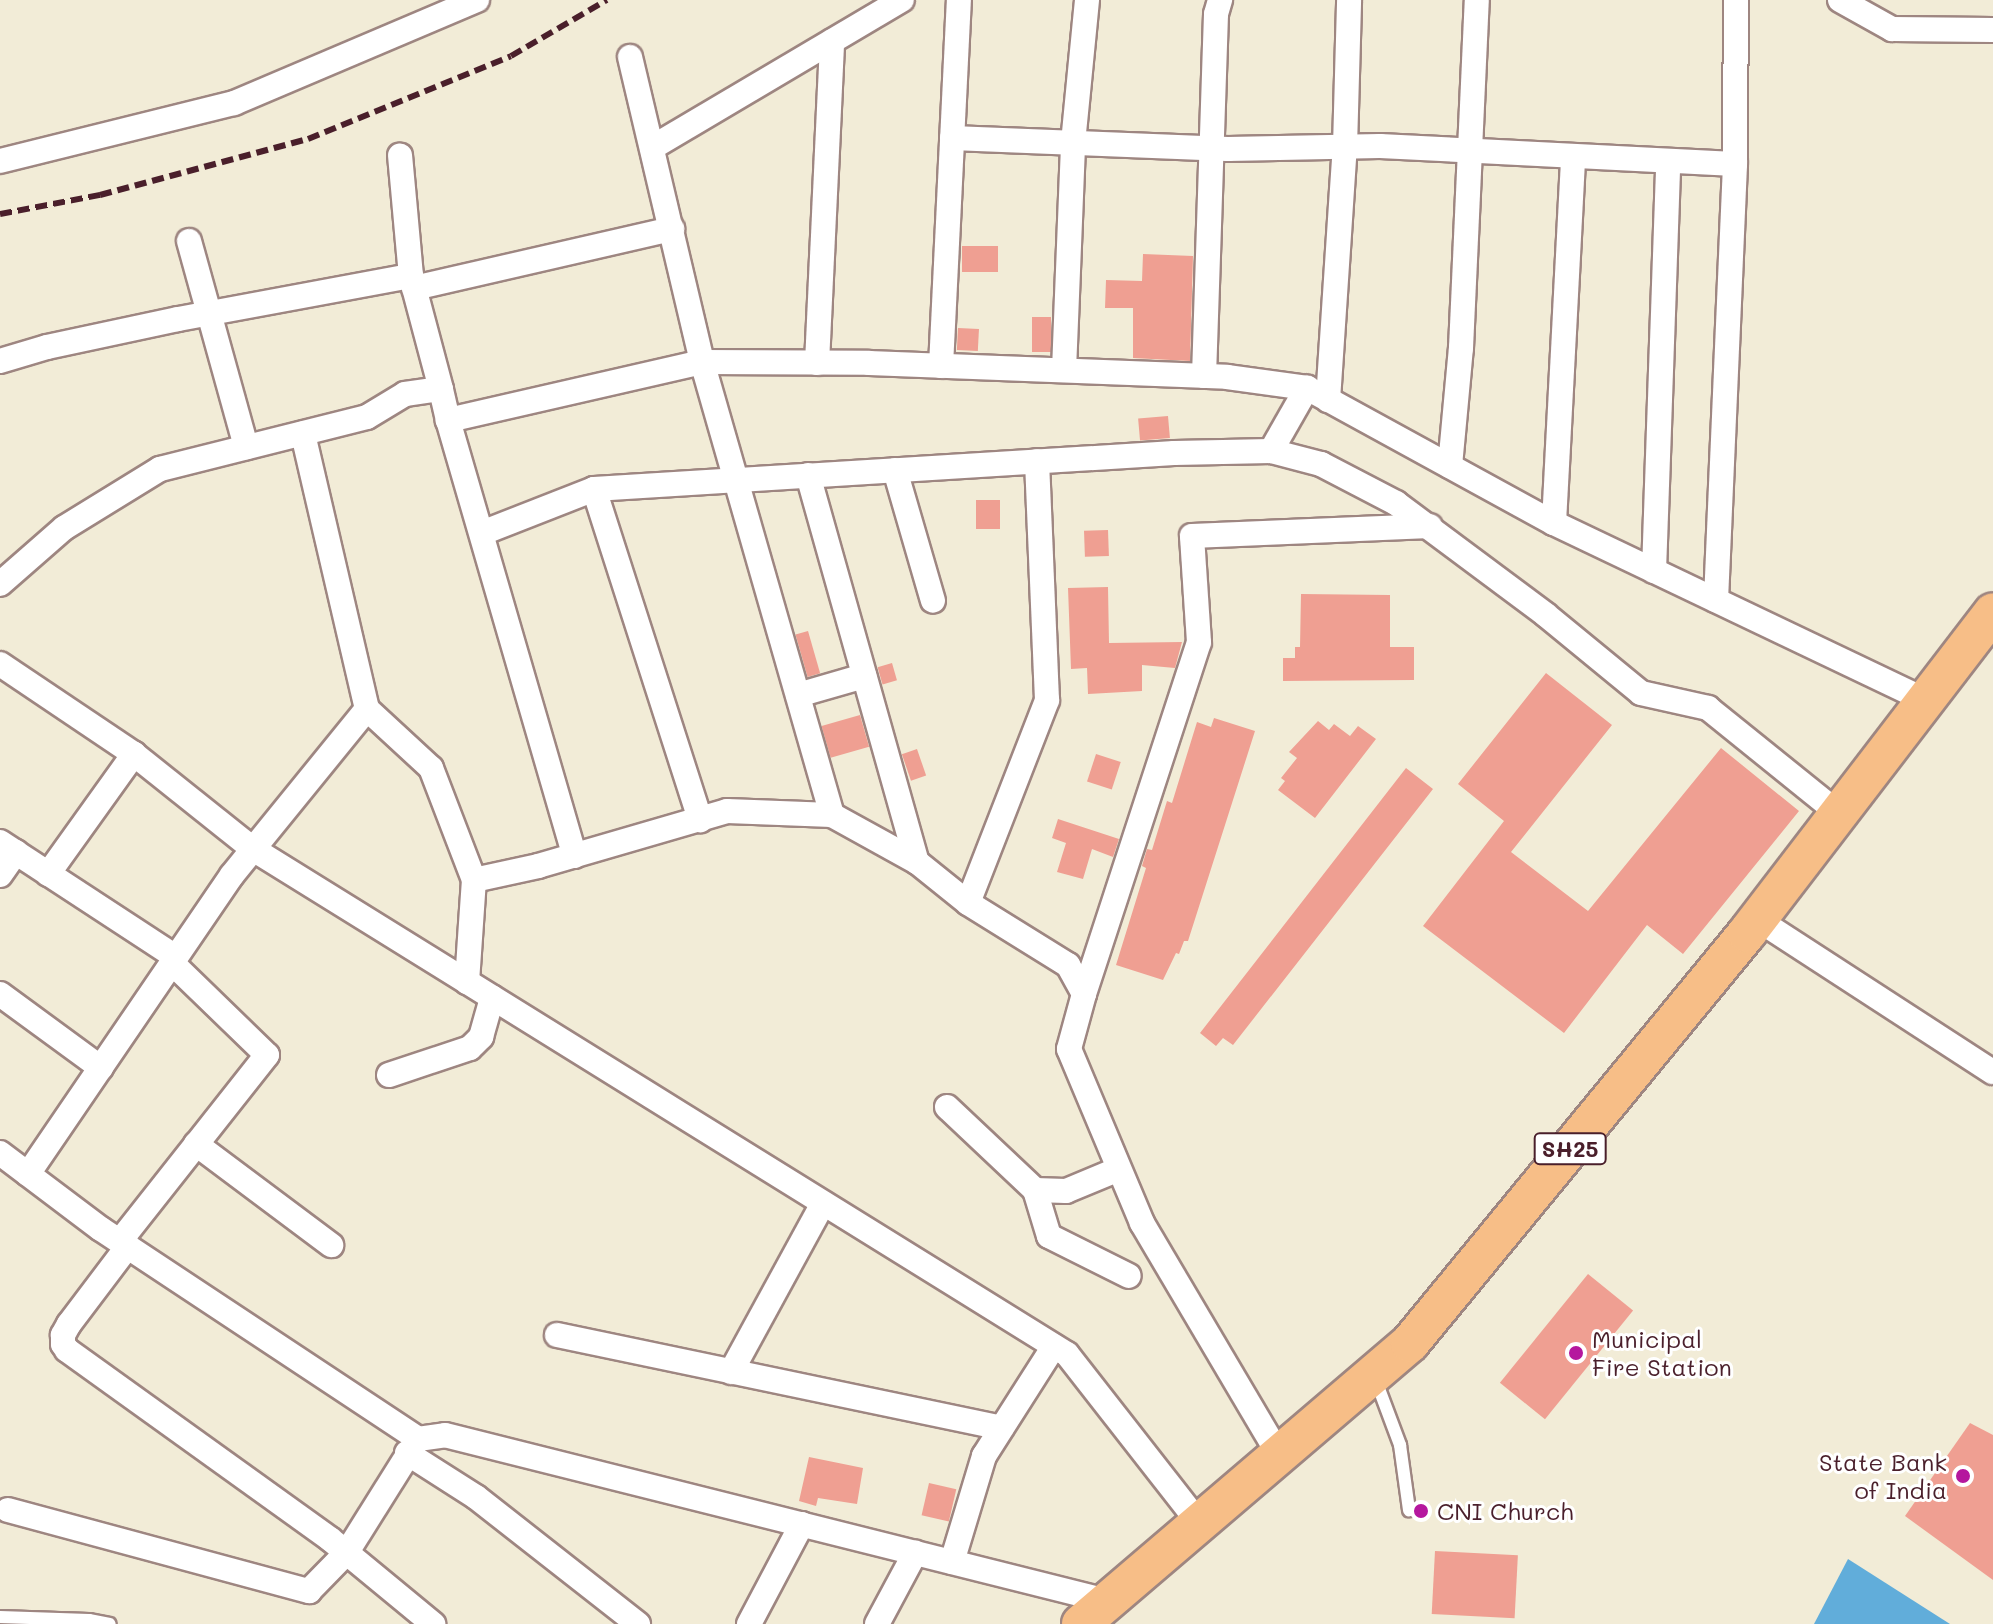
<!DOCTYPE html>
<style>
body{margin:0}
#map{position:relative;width:1993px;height:1624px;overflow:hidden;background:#f2ecd7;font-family:Mali,sans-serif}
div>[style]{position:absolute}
.water>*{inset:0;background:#61adda}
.building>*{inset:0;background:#ef9f92;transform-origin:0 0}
.roads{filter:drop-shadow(2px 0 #9e8681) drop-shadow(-2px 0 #9e8681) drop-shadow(0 2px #9e8681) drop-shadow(0 -2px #9e8681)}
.lane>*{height:12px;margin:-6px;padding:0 6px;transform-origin:6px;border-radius:6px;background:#fff}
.street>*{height:24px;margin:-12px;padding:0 12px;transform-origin:12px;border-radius:12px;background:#fff}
.primary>*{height:38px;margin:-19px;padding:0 19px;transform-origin:19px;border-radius:19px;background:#f7be87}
.rail>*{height:6px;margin-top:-3px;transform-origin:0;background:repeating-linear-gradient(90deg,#4a1f2b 0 12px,transparent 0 18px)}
.dots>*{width:22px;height:22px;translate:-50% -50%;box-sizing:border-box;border:4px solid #fff;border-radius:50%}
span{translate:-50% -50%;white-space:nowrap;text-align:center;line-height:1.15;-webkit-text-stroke:6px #fff;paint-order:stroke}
.shield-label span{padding:2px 6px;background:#fff;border:2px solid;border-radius:6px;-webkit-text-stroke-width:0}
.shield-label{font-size:22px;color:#4a1f2b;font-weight:700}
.poi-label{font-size:24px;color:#4a1f2b}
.left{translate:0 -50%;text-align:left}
.right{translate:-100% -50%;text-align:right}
</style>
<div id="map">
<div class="water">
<div style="clip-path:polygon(1848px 1559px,1950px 1624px,1814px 1624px)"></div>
</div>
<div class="building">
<div style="left:962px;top:246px;width:36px;height:26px"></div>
<div style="clip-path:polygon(1143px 254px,1193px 256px,1190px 361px,1133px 358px,1133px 308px,1105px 308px,1106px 280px,1142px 281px)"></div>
<div style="left:1032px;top:317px;width:19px;height:35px"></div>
<div style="left:958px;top:328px;width:21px;height:22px;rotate:3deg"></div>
<div style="left:1168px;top:416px;width:22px;height:30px;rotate:85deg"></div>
<div style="left:976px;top:500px;width:24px;height:29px"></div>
<div style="left:1108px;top:530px;width:26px;height:24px;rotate:88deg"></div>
<div style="clip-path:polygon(1108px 587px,1109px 643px,1182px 642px,1175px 668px,1142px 665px,1142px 691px,1088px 694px,1087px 668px,1071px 669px,1068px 588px)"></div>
<div style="clip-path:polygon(1301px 594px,1390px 595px,1390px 647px,1414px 647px,1414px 680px,1283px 681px,1283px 658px,1295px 658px,1295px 647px,1300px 647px)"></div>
<div style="left:808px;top:631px;width:44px;height:13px;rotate:74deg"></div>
<div style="left:892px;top:663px;width:18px;height:15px;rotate:74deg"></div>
<div style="clip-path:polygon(1546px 673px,1612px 725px,1511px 852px,1588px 911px,1721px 748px,1799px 811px,1683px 954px,1647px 925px,1564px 1033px,1423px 926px,1504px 821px,1458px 784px)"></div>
<div style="left:860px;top:715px;width:33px;height:40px;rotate:74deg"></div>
<div style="clip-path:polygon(1214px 718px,1255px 731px,1188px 941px,1184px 941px,1179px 954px,1176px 953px,1163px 980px,1116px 965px,1146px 868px,1142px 866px,1147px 849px,1152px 850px,1167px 801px,1172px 803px,1197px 722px,1211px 727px)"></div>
<div style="clip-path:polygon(1318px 721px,1329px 730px,1334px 724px,1350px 736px,1358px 726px,1376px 739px,1315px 818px,1278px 790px,1285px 781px,1281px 778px,1297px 758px,1289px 752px)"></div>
<div style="left:917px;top:749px;width:28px;height:16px;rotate:71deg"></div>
<div style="left:1096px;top:754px;width:26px;height:29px;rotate:18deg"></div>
<div style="clip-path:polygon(1406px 768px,1433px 789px,1233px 1045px,1223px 1038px,1216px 1046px,1200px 1033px)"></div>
<div style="clip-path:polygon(1058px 819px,1119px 839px,1113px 857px,1092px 849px,1083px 879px,1057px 872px,1066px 843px,1052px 838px)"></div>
<div style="left:1588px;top:1274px;width:58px;height:140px;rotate:39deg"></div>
<div style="clip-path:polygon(1970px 1423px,1993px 1435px,1993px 1580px,1905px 1516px)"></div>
<div style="clip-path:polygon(809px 1457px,863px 1468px,857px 1504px,818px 1498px,816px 1506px,799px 1501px)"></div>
<div style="left:929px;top:1483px;width:28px;height:33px;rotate:13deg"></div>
<div style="left:1435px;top:1551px;width:83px;height:63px;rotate:3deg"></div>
</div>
<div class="roads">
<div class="lane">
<div style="left:1375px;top:1378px;width:72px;rotate:69.5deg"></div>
<div style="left:1400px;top:1445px;width:66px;rotate:82.1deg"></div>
<div style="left:0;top:1617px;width:89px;rotate:1.9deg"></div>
<div style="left:89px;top:1620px;width:21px;rotate:11deg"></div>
</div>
<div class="street">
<div style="left:1840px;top:0;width:60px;rotate:29.1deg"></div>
<div style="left:1892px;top:29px;width:101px;rotate:0.6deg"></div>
<div style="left:630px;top:57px;width:313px;rotate:76.7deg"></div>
<div style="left:702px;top:362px;width:167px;rotate:0.3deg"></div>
<div style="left:869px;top:363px;width:358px;rotate:2.2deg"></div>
<div style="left:1227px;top:377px;width:81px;rotate:7.8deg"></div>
<div style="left:1307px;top:388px;width:281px;rotate:28.7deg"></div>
<div style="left:1554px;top:523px;width:411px;rotate:25.5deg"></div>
<div style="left:952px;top:138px;width:276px;rotate:2.3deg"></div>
<div style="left:1228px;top:149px;width:152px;rotate:-1.1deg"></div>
<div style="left:1380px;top:146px;width:355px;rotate:2.9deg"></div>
<div style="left:1735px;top:164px;width:164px;rotate:-89.7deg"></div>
<div style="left:653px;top:147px;width:289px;rotate:-30.6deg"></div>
<div style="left:0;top:161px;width:241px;rotate:-13.9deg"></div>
<div style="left:234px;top:103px;width:264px;rotate:-23deg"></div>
<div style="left:189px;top:241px;width:214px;rotate:74.5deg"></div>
<div style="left:414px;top:288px;width:265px;rotate:-12.9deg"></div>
<div style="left:0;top:361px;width:49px;rotate:-16.6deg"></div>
<div style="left:47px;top:347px;width:134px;rotate:-12.1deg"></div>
<div style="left:178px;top:319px;width:237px;rotate:-10.5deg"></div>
<div style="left:817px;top:363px;width:322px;rotate:-87.3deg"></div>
<div style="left:941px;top:366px;width:366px;rotate:-87.2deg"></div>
<div style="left:1064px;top:370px;width:227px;rotate:-87.7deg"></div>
<div style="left:1073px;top:143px;width:144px;rotate:-84.4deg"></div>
<div style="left:1204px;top:376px;width:362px;rotate:-88.1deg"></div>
<div style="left:1216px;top:14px;width:15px;rotate:-74deg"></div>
<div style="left:1328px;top:400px;width:254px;rotate:-86.2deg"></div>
<div style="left:1345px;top:147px;width:147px;rotate:-88.4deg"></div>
<div style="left:448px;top:420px;width:454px;rotate:73.8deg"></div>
<div style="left:1271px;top:451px;width:52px;rotate:14.6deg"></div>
<div style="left:1321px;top:464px;width:85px;rotate:27.5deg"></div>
<div style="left:1396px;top:503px;width:187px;rotate:36.7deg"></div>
<div style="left:1546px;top:615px;width:123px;rotate:39.4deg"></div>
<div style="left:1641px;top:693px;width:69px;rotate:12.6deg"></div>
<div style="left:1708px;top:708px;width:167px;rotate:38.9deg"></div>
<div style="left:1450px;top:466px;width:119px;rotate:-84.7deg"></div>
<div style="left:1461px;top:348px;width:348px;rotate:-87.4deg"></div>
<div style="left:895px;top:470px;width:136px;rotate:73.8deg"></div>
<div style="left:808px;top:475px;width:402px;rotate:74.3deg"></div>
<div style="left:594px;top:489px;width:348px;rotate:72.2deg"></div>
<div style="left:1554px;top:523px;width:366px;rotate:-87deg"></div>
<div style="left:482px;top:533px;width:120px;rotate:-21.4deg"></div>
<div style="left:594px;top:489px;width:581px;rotate:-3.55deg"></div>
<div style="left:1174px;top:453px;width:97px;rotate:-1.2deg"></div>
<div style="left:1271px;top:451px;width:73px;rotate:-60.3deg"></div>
<div style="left:1654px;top:571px;width:410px;rotate:-88deg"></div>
<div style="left:0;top:584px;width:85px;rotate:-41.2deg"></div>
<div style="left:64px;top:528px;width:113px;rotate:-31.6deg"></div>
<div style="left:160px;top:469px;width:213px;rotate:-14.1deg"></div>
<div style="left:367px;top:417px;width:44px;rotate:-31.2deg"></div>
<div style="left:405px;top:394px;width:36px;rotate:-8deg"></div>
<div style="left:441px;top:389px;width:117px;rotate:-104.9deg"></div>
<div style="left:411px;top:276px;width:121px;rotate:-95.2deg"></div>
<div style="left:1716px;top:600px;width:436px;rotate:-87.5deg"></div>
<div style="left:0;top:664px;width:161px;rotate:33.9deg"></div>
<div style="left:134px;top:754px;width:152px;rotate:38.6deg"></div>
<div style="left:253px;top:849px;width:958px;rotate:31.82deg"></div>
<div style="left:1067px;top:1354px;width:216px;rotate:52deg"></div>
<div style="left:798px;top:695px;width:69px;rotate:-16.1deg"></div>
<div style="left:367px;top:709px;width:87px;rotate:42.7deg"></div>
<div style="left:431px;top:768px;width:120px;rotate:69deg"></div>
<div style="left:474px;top:880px;width:66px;rotate:-12.3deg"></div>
<div style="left:538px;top:866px;width:197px;rotate:-16.2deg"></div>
<div style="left:727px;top:811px;width:105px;rotate:2.2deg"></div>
<div style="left:832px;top:815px;width:471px;rotate:-106deg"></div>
<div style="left:702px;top:362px;width:261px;rotate:167.1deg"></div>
<div style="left:448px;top:420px;width:32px;rotate:-103deg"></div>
<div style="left:832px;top:815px;width:97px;rotate:28.9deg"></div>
<div style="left:917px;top:862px;width:65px;rotate:38.8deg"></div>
<div style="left:968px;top:903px;width:218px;rotate:-68.7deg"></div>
<div style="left:1047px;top:700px;width:239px;rotate:-92.4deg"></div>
<div style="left:0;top:842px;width:210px;rotate:33.2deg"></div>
<div style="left:48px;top:874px;width:148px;rotate:-54.4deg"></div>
<div style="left:0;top:875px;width:28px;rotate:-55deg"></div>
<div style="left:968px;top:903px;width:118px;rotate:31.8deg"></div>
<div style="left:1068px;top:965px;width:33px;rotate:61deg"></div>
<div style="left:1084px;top:994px;width:370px;rotate:-71.9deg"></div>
<div style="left:1199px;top:642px;width:106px;rotate:-93.8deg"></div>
<div style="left:1192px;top:536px;width:238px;rotate:-2.4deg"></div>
<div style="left:1757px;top:919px;width:281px;rotate:33deg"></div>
<div style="left:467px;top:982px;width:102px;rotate:-86.1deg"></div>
<div style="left:0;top:994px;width:125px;rotate:36.2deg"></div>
<div style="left:1084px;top:994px;width:57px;rotate:105.3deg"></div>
<div style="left:1069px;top:1049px;width:189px;rotate:67.2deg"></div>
<div style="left:1142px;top:1223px;width:271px;rotate:59.4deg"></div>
<div style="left:389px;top:1075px;width:85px;rotate:-18.4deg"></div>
<div style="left:470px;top:1048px;width:16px;rotate:-45deg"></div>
<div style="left:481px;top:1037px;width:41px;rotate:-74.2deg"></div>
<div style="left:947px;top:1107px;width:121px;rotate:43.3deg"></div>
<div style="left:1035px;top:1190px;width:31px;rotate:2deg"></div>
<div style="left:1066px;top:1191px;width:57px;rotate:-22.5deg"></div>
<div style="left:196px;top:1144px;width:169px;rotate:36.8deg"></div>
<div style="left:0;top:1153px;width:126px;rotate:37deg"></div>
<div style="left:101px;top:1229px;width:380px;rotate:33.5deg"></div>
<div style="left:418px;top:1439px;width:27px;rotate:-8deg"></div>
<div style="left:445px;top:1435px;width:682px;rotate:14.08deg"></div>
<div style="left:28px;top:1174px;width:362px;rotate:-55.7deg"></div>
<div style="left:232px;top:875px;width:214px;rotate:-50.9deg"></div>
<div style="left:367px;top:709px;width:283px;rotate:-103.1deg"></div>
<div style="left:1035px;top:1190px;width:48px;rotate:73.1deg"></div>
<div style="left:1049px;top:1236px;width:89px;rotate:26.6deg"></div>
<div style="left:120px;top:1241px;width:237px;rotate:-51.7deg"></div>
<div style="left:267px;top:1055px;width:132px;rotate:-135.9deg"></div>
<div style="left:128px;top:1246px;width:98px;rotate:127.1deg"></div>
<div style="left:69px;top:1324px;width:13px;rotate:119deg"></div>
<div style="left:63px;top:1335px;width:9px;rotate:90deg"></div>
<div style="left:63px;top:1344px;width:7px;rotate:56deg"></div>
<div style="left:67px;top:1350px;width:324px;rotate:35.7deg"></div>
<div style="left:330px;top:1539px;width:134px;rotate:39.5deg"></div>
<div style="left:557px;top:1335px;width:454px;rotate:11.8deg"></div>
<div style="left:731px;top:1372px;width:192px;rotate:-61.4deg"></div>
<div style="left:407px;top:1453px;width:82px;rotate:32.5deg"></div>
<div style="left:476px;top:1497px;width:206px;rotate:38.1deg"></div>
<div style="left:8px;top:1510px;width:312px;rotate:15.1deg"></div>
<div style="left:309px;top:1591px;width:54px;rotate:-45.7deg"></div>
<div style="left:347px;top:1552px;width:133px;rotate:-57.9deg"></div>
<div style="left:952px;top:1562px;width:111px;rotate:-73.2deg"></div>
<div style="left:984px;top:1456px;width:130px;rotate:-57.5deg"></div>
<div style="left:749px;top:1624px;width:113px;rotate:-62.1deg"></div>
<div style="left:877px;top:1624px;width:81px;rotate:-61.8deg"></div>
</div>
<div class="primary">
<div style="left:1081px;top:1624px;width:433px;rotate:-40.5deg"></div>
<div style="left:1410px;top:1343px;width:531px;rotate:-50.58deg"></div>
<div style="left:1747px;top:933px;width:404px;rotate:-52.5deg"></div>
</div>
</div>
<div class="rail">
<div style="left:0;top:214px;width:102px;rotate:-10.8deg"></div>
<div style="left:100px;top:195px;width:215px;rotate:-15.1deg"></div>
<div style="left:308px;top:139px;width:219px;rotate:-22.2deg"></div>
<div style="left:511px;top:56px;width:111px;rotate:-30.3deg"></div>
</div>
<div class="dots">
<div style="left:1576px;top:1353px;background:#b5179e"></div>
<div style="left:1963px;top:1476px;background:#b5179e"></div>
<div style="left:1421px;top:1511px;background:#b5179e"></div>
</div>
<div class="shield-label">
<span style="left:1570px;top:1149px">SH25</span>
</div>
<div class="poi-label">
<span class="left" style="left:1592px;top:1353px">Municipal<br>Fire Station</span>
<span class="right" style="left:1947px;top:1476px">State Bank<br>of India</span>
<span class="left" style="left:1437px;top:1511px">CNI Church</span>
</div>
</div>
